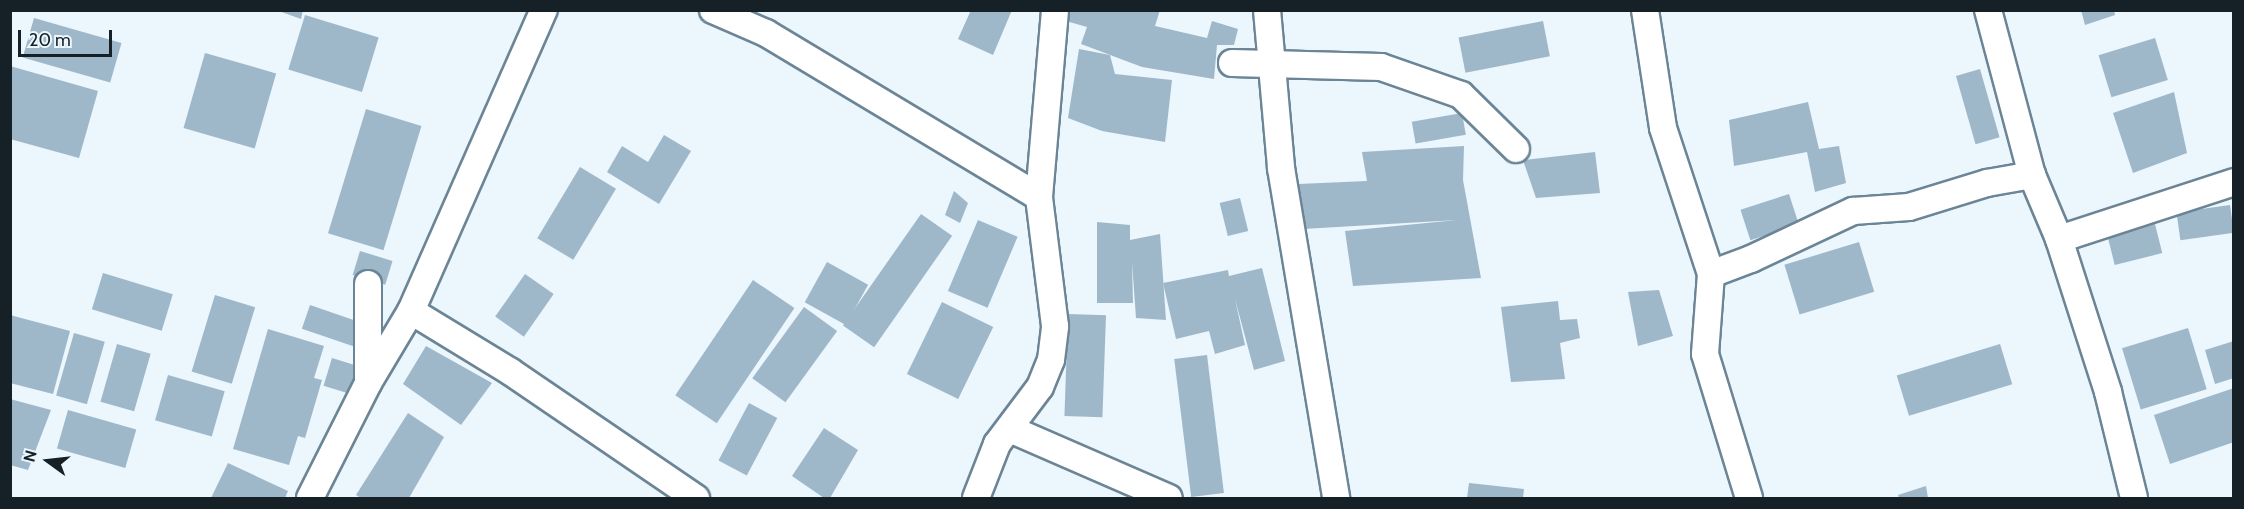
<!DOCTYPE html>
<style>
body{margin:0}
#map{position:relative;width:2244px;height:509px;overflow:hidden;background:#ebf6fd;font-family:Cabin,sans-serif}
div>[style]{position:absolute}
.building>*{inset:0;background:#9eb8ca;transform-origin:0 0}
.roads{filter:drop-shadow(2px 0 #6c8596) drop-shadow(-2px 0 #6c8596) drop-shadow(0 2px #6c8596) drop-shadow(0 -2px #6c8596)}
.street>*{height:26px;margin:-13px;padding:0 13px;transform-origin:13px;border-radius:13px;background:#fff}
span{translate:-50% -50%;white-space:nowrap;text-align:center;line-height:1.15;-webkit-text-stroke:4.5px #ebf6fd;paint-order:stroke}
.frame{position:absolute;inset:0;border:12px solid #162027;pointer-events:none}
.north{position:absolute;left:18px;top:431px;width:60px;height:60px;-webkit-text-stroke:4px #ebf6fd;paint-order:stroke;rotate:285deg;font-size:16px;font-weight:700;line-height:24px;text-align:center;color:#162027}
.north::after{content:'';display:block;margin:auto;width:21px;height:27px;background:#162027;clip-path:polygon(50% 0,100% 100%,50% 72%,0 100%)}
.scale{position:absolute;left:18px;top:30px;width:94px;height:27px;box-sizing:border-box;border:3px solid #162027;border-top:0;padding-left:8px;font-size:18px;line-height:21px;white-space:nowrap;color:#162027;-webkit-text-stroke:4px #ebf6fd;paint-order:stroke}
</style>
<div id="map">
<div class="building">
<div style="clip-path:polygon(276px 10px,303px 10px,301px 19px)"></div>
<div style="clip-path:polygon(971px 10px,1012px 10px,993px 55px,958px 39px)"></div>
<div style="clip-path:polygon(1069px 10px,1160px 10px,1155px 26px,1207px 38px,1212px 21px,1238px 29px,1234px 45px,1217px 45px,1214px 79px,1142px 67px,1081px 44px,1087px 27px,1066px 21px)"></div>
<div style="clip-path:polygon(2081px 10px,2114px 10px,2115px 15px,2085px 25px)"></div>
<div style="left:305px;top:15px;width:77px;height:57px;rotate:17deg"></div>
<div style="left:34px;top:18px;width:91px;height:41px;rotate:16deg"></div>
<div style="left:1543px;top:21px;width:36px;height:86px;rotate:79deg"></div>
<div style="left:2155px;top:38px;width:44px;height:59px;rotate:73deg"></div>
<div style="clip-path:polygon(1079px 49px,1110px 55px,1115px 74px,1172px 80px,1165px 142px,1102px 131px,1068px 118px)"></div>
<div style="left:205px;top:53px;width:74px;height:78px;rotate:16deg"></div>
<div style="clip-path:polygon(10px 66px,98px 91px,79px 158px,10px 139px)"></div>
<div style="left:1980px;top:69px;width:71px;height:25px;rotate:74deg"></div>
<div style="clip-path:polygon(2174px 92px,2187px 153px,2133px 173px,2113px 113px)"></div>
<div style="clip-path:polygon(1808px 102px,1819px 149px,1839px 146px,1846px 183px,1815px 192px,1807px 152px,1734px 166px,1729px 120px)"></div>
<div style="left:366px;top:109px;width:58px;height:130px;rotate:17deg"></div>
<div style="left:1462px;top:113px;width:22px;height:51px;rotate:80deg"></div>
<div style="clip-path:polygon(664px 135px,691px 151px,659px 204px,607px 172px,622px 146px,648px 162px)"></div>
<div style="clip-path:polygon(1464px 146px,1463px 180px,1481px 278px,1353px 286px,1345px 231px,1457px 220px,1303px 229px,1298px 184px,1367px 181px,1362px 152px)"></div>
<div style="clip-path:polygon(1595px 152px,1600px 193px,1536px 198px,1523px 160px)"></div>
<div style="left:580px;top:167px;width:42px;height:83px;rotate:31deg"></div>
<div style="clip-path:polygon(954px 191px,968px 203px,960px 223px,945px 215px)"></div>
<div style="left:1789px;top:194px;width:32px;height:51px;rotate:72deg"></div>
<div style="left:1240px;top:198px;width:34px;height:21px;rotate:76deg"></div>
<div style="left:2230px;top:205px;width:28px;height:54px;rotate:82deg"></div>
<div style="left:921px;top:214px;width:38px;height:136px;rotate:35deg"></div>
<div style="left:978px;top:220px;width:43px;height:77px;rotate:23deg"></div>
<div style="clip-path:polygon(1097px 222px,1130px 225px,1130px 240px,1160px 234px,1166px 320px,1136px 318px,1132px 262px,1133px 303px,1097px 303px)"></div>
<div style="left:2155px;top:224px;width:30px;height:49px;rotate:76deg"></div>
<div style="left:1859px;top:242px;width:52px;height:78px;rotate:73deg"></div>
<div style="left:360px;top:251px;width:34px;height:25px;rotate:17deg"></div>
<div style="left:827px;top:262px;width:47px;height:46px;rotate:29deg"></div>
<div style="clip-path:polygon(1262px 268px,1285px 361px,1254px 370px,1235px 299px,1245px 345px,1215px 354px,1209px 331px,1176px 339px,1163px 283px,1228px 270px,1229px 276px)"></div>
<div style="left:103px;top:273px;width:73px;height:38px;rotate:17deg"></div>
<div style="left:525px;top:274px;width:35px;height:52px;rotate:35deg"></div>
<div style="left:753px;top:280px;width:50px;height:139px;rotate:34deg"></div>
<div style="clip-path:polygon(1659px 290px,1673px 336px,1638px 346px,1628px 292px)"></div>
<div style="left:215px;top:295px;width:42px;height:80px;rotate:17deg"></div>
<div style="clip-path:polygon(1558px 301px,1560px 320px,1577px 319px,1580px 338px,1560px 343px,1565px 379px,1511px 382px,1501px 307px)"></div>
<div style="left:942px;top:302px;width:57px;height:80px;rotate:26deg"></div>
<div style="left:310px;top:305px;width:56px;height:25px;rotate:19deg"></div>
<div style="left:804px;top:307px;width:41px;height:88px;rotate:36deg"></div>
<div style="left:1068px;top:314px;width:38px;height:102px;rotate:2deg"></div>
<div style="clip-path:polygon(10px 315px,70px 331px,53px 394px,10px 383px)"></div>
<div style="left:2188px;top:328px;width:64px;height:69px;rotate:73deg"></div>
<div style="clip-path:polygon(268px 329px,324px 346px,314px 378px,322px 380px,305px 438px,298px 436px,289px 465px,233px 449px)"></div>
<div style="left:74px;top:333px;width:32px;height:65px;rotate:16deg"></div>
<div style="clip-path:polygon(2234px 341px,2234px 378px,2215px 384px,2205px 350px)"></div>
<div style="left:117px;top:344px;width:35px;height:60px;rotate:16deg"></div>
<div style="left:2000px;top:344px;width:42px;height:108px;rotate:73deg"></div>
<div style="clip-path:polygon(426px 346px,492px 383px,461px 425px,403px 384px)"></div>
<div style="left:1207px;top:355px;width:139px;height:33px;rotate:83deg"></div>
<div style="left:332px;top:358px;width:28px;height:29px;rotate:17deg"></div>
<div style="left:168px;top:375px;width:59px;height:47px;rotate:16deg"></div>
<div style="clip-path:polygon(2234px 388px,2234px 442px,2170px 464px,2154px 415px)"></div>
<div style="clip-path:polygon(10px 399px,51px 410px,28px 470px,10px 465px)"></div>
<div style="left:749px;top:403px;width:32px;height:65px;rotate:28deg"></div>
<div style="left:68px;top:410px;width:71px;height:40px;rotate:16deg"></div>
<div style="clip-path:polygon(408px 413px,444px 437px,409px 498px,361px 498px,356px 495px)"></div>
<div style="clip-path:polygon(824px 428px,858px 450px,830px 498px,824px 498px,792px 476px)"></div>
<div style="clip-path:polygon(228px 463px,288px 491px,285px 498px,211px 498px)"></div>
<div style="clip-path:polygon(1469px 483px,1524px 489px,1523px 498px,1467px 498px)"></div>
<div style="clip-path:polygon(1926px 486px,1928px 498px,1899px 498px,1898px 495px)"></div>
</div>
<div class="roads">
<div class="street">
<div style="left:713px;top:10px;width:58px;rotate:23.5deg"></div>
<div style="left:766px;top:33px;width:318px;rotate:31deg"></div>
<div style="left:1267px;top:10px;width:159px;rotate:84.9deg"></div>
<div style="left:1281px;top:168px;width:335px;rotate:80.5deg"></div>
<div style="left:1645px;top:10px;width:119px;rotate:81.3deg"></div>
<div style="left:1663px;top:128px;width:154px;rotate:71.8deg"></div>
<div style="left:1711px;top:274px;width:80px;rotate:94.3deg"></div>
<div style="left:1705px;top:354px;width:151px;rotate:73deg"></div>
<div style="left:1988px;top:10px;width:171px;rotate:75.1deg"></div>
<div style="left:2032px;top:175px;width:69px;rotate:67.1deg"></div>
<div style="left:2059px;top:239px;width:161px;rotate:72.2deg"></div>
<div style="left:2108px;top:392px;width:109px;rotate:76.2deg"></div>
<div style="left:1232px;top:63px;width:149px;rotate:1.5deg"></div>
<div style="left:1381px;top:67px;width:85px;rotate:19.3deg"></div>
<div style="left:1461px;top:95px;width:77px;rotate:44.5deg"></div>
<div style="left:2059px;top:239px;width:184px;rotate:-18deg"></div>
<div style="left:1711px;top:274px;width:43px;rotate:-20.6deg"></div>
<div style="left:1751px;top:259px;width:113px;rotate:-25.2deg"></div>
<div style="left:1853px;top:211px;width:56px;rotate:-4.1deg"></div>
<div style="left:1909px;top:207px;width:82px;rotate:-17.1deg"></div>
<div style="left:1987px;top:183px;width:46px;rotate:-10.1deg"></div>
<div style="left:411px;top:311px;width:329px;rotate:-66.2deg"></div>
<div style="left:368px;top:383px;width:84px;rotate:-59.2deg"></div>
<div style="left:411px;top:311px;width:117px;rotate:31.4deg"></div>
<div style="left:511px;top:372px;width:224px;rotate:34.3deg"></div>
<div style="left:1010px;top:429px;width:173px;rotate:23.5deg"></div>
<div style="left:310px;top:498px;width:129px;rotate:-63.2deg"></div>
<div style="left:368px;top:383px;width:99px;rotate:-90deg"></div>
<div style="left:976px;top:498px;width:58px;rotate:-68.7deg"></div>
<div style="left:997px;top:444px;width:71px;rotate:-53deg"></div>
<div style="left:1040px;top:387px;width:29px;rotate:-68deg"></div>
<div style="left:1051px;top:360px;width:34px;rotate:-83deg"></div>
<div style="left:1055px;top:326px;width:130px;rotate:-97.1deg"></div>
<div style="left:1039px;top:197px;width:188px;rotate:-85.1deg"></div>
</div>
</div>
<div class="frame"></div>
<div class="north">N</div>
<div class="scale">20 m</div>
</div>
